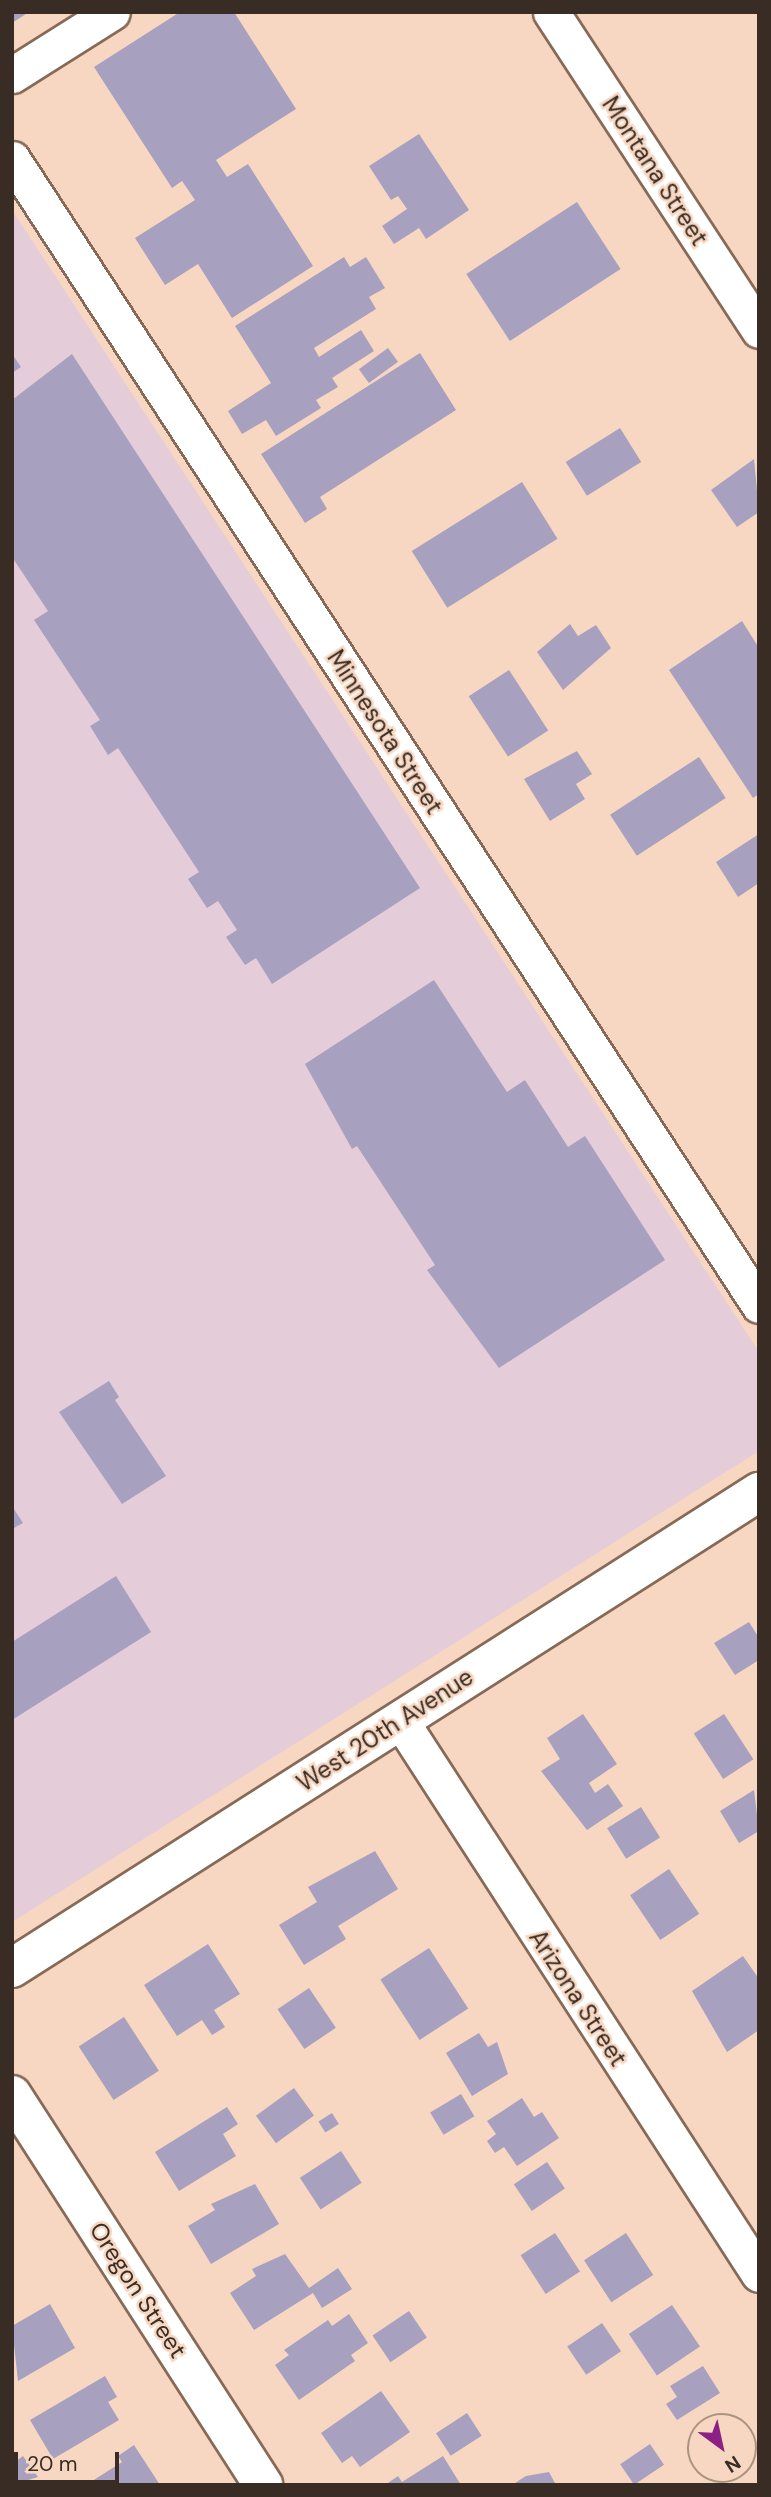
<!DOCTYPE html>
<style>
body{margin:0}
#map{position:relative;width:771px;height:2497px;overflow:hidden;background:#f7d7c1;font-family:"DM Sans",sans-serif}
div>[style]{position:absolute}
.commercial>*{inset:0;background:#e4cdd8}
.building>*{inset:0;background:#a7a0bf;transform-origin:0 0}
.roads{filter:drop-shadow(2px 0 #866a57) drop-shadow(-2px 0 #866a57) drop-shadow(0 2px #866a57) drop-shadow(0 -2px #866a57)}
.street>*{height:35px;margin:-17.5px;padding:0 17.5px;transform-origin:17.5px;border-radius:17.5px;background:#fff}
.secondary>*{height:38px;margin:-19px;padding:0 19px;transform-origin:19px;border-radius:19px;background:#fff}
span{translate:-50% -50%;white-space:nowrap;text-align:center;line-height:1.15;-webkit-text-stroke:5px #f7d7c1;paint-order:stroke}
.street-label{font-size:24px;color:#382c24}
.frame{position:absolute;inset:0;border:14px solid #382c24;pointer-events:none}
.north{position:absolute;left:687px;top:2413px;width:70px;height:70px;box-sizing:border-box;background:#f7d7c1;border:2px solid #ab9382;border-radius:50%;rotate:147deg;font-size:19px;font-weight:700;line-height:28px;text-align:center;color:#382c24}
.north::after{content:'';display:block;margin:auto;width:24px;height:32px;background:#8c2084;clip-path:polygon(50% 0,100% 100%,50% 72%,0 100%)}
.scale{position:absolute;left:14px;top:2452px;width:105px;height:32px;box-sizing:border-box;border:4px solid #382c24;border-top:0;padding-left:9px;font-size:21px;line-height:24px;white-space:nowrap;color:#382c24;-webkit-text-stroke:5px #f7d7c1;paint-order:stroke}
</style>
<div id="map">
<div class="commercial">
<div style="clip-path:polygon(12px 210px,759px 1352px,759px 1451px,12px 1922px)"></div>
</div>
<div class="building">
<div style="clip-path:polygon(12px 12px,29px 12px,12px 23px)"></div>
<div style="clip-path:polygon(180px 12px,234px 12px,296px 109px,216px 160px,227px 177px,248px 164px,313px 266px,232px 318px,198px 264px,165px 285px,135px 238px,195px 200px,182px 181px,172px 188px,94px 67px)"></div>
<div style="clip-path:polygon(419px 134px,469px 210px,426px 239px,419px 228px,394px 244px,382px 226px,407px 209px,398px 196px,391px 200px,369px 166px)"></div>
<div style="left:577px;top:202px;width:80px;height:132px;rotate:57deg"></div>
<div style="clip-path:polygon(344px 257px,350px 267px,366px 257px,385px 288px,369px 297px,376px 309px,314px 348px,319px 357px,361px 330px,374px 351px,332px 378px,338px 387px,316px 400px,321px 408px,276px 436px,266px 420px,242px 434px,228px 411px,271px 383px,235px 326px)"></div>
<div style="left:388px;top:348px;width:17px;height:36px;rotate:54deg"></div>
<div style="clip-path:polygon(420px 353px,456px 410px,320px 497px,327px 509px,305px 523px,261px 454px)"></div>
<div style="clip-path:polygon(12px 354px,21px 367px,12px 373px)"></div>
<div style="clip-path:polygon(72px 354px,420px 888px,272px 984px,256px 958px,245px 965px,226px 937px,237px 930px,218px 901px,207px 908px,188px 879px,199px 872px,118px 748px,108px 755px,90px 726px,100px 720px,34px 620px,48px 611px,12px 557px,12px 400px)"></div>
<div style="left:620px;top:428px;width:40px;height:64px;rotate:58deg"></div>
<div style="clip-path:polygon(754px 459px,759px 512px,737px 527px,711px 490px)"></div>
<div style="left:522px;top:482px;width:67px;height:130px;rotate:58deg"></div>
<div style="clip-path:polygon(742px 621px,759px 648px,759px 794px,753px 798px,669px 670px)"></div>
<div style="clip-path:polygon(570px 624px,578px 636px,596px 625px,611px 648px,563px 690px,537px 652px)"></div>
<div style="left:509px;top:670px;width:72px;height:48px;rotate:57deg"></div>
<div style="clip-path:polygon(577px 751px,592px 774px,576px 784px,585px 799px,550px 821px,524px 779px)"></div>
<div style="left:699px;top:757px;width:49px;height:106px;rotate:57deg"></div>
<div style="clip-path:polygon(759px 834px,759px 883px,738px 897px,716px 862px)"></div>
<div style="clip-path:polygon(434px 980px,507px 1092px,525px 1080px,568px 1147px,585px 1136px,665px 1260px,499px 1368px,427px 1270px,435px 1265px,357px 1146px,352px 1149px,305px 1064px)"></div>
<div style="clip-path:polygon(109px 1381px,119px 1397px,115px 1400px,166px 1476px,122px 1504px,59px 1412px)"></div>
<div style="clip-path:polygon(12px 1506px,23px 1523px,12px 1529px)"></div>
<div style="clip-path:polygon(116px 1576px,151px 1632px,12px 1720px,12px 1642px)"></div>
<div style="clip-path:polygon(749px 1622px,759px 1638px,759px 1660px,735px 1675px,714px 1643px)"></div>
<div style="clip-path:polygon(583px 1714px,617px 1764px,589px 1783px,595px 1793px,608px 1784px,623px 1806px,587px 1830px,541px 1771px,560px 1759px,547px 1738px)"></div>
<div style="left:724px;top:1714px;width:54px;height:36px;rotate:57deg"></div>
<div style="clip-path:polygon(754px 1790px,759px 1831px,739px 1843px,720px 1811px)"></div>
<div style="left:641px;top:1807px;width:36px;height:40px;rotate:58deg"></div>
<div style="clip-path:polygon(375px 1851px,398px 1889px,338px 1926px,346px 1939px,304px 1965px,279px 1925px,317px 1902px,308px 1887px)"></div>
<div style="left:669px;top:1869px;width:54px;height:47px;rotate:56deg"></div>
<div style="clip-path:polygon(208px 1944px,240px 1994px,214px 2010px,225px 2027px,212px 2035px,202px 2020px,177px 2036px,144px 1985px)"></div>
<div style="left:429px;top:1948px;width:72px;height:58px;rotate:57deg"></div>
<div style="clip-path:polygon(743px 1956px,759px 1979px,759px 2030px,727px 2052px,692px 1991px)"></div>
<div style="left:309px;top:1988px;width:48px;height:38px;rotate:56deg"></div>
<div style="left:124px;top:2017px;width:64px;height:54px;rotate:57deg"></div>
<div style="clip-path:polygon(479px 2033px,488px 2047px,497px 2042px,508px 2074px,472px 2096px,446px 2053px)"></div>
<div style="left:294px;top:2088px;width:34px;height:47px;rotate:54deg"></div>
<div style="left:461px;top:2094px;width:26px;height:36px;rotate:59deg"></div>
<div style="clip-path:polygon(522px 2098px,534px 2117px,542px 2112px,559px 2138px,517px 2166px,504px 2147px,495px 2153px,487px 2141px,496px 2134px,487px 2121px)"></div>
<div style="clip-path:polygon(227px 2107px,238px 2124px,223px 2134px,236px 2156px,179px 2191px,155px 2152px)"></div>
<div style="left:332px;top:2113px;width:13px;height:16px;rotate:58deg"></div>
<div style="left:341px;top:2151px;width:38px;height:49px;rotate:57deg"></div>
<div style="left:547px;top:2162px;width:32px;height:40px;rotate:56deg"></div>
<div style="clip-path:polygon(255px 2184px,279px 2224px,211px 2264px,188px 2226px,215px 2210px,211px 2204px)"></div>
<div style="left:555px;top:2233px;width:46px;height:41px;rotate:57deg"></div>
<div style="left:626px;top:2233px;width:50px;height:50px;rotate:57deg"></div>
<div style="clip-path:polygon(285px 2254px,309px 2288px,338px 2268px,352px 2289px,322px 2308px,313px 2293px,254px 2330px,230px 2293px,256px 2276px,252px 2269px)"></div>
<div style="clip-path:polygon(50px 2304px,75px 2348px,18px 2381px,12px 2326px)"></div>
<div style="left:672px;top:2305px;width:50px;height:52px;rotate:56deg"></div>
<div style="left:409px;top:2311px;width:32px;height:44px;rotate:56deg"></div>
<div style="clip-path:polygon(349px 2314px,368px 2343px,351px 2355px,355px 2361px,299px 2400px,275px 2365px,289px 2355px,284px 2350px,328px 2320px,332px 2326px)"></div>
<div style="left:602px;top:2323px;width:34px;height:42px;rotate:56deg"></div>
<div style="clip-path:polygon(703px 2366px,720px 2393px,677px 2420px,666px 2404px,677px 2397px,670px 2386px)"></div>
<div style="clip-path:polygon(105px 2376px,117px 2397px,108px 2402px,119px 2420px,53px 2459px,30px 2420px)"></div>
<div style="clip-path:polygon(381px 2391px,410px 2432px,360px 2467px,352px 2456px,342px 2463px,321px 2433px)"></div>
<div style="left:467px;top:2413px;width:27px;height:37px;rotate:57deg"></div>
<div style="left:650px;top:2444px;width:25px;height:36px;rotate:56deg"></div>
<div style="clip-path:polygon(134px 2445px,160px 2485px,86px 2485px,122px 2462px,118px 2456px)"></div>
<div style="clip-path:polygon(23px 2456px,38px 2477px,12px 2485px,12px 2464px)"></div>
<div style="clip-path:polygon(443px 2456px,461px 2485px,385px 2485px,398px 2476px,402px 2482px)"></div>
<div style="clip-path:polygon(549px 2472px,556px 2485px,512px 2485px,526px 2476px)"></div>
</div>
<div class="roads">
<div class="street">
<div style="left:551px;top:12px;width:380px;rotate:56.8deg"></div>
<div style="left:12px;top:75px;width:118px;rotate:-32.2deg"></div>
<div style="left:12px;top:159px;width:1368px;rotate:56.9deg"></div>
<div style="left:400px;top:1720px;width:660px;rotate:57.06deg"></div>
</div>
<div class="secondary">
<div style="left:12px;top:1968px;width:886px;rotate:-32.51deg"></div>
<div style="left:12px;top:2095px;width:464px;rotate:57.2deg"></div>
</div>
</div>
<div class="street-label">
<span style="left:655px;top:171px;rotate:57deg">Montana Street</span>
<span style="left:385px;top:732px;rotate:57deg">Minnesota Street</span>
<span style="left:385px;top:1730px;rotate:-33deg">West 20th Avenue</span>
<span style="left:578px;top:1998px;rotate:57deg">Arizona Street</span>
<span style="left:138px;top:2290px;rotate:57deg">Oregon Street</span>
</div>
<div class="frame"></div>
<div class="north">N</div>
<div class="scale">20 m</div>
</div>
